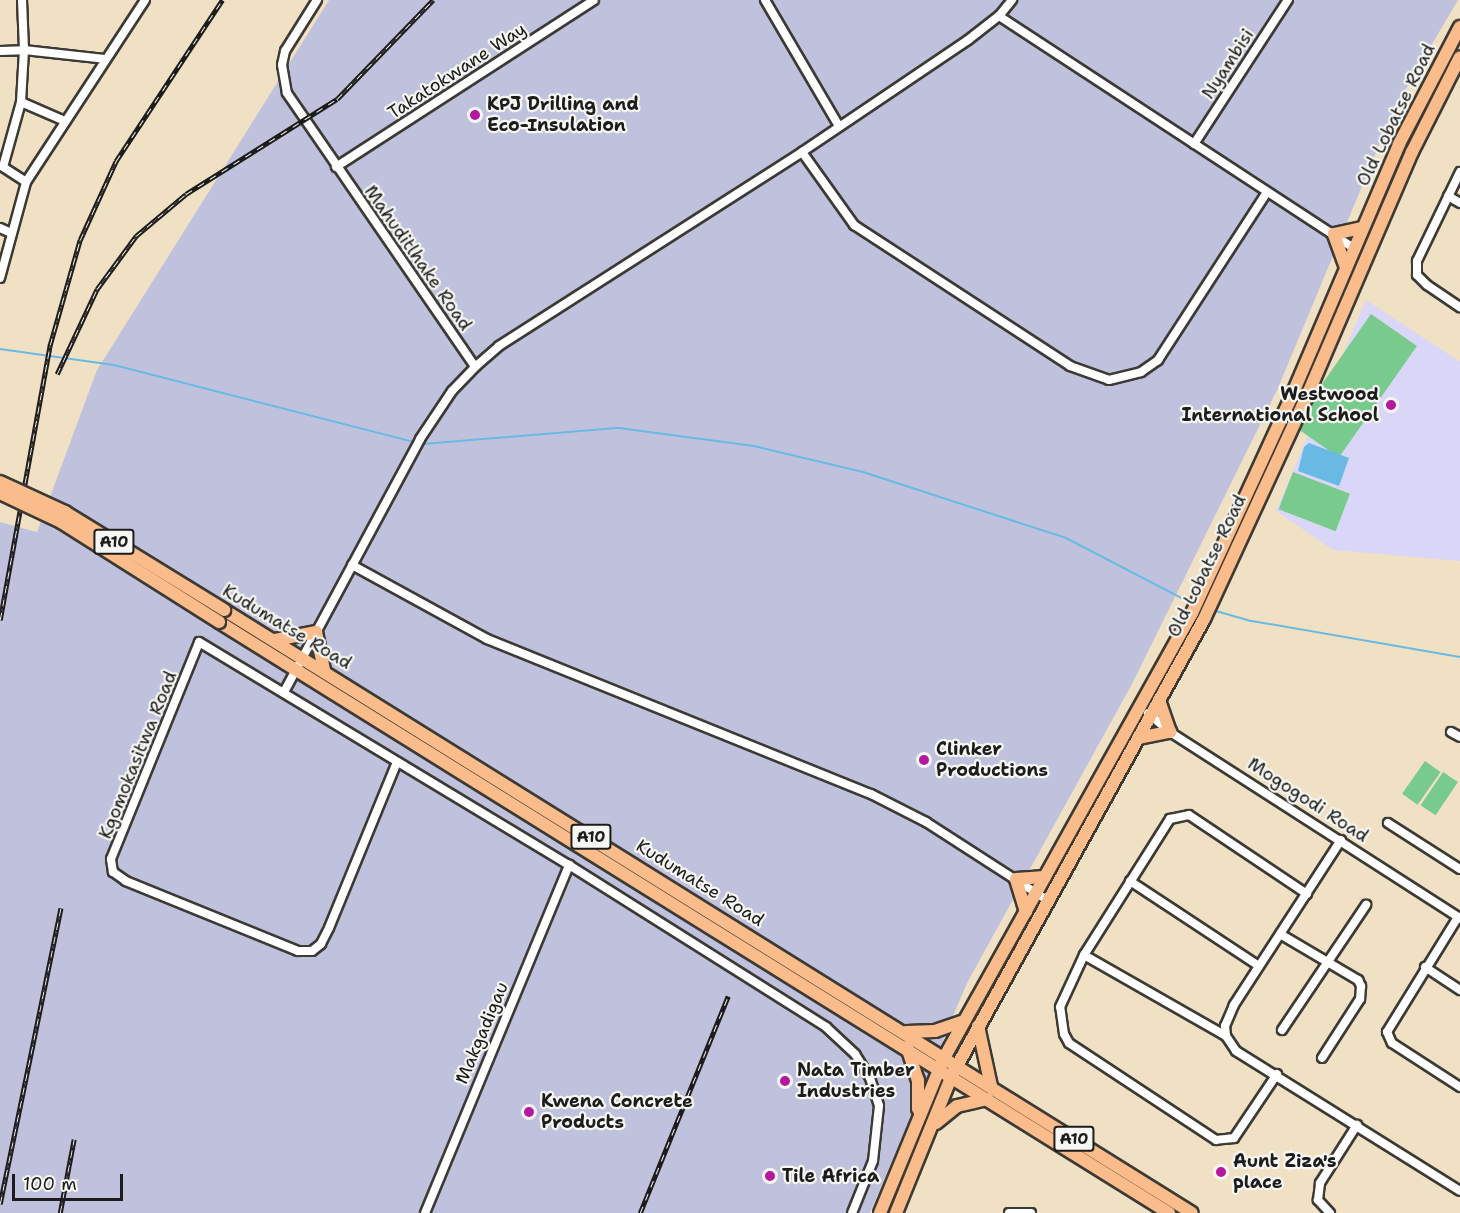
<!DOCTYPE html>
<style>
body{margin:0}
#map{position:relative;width:1460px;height:1213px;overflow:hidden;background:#f0e1c4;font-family:"Shantell Sans",sans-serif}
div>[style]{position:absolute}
.built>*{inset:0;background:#dad6f7}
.industrial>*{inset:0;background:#c0c2dd}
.green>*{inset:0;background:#78ca8d;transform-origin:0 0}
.water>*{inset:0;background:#68bae4}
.stream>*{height:2px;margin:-1px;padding:0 1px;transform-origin:1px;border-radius:1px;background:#68bae4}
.roads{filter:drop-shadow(2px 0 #3c3a35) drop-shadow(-2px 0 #3c3a35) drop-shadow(0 2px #3c3a35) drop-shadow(0 -2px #3c3a35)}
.minor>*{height:8px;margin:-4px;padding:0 4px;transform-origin:4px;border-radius:4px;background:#fff}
.primary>*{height:12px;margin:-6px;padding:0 6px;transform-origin:6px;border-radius:6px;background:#fabc8b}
.rail>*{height:4.5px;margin-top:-2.25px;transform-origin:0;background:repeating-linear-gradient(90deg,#f6f6f2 0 7px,#1c1c1c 0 14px);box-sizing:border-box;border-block:2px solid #1c1c1c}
.bridges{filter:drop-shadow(2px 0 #3c3a35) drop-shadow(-2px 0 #3c3a35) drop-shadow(0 2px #3c3a35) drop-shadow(0 -2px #3c3a35)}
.primary-bridge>*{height:12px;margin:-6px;padding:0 6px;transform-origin:6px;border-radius:6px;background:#fabc8b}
.dots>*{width:16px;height:16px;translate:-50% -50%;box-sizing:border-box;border:3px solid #f6f6f2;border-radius:50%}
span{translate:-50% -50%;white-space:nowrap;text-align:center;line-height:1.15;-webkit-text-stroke:4.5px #f6f6f2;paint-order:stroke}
.shield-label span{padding:2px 4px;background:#f6f6f2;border:2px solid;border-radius:4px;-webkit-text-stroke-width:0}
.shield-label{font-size:16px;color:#1c1c1c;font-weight:700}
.street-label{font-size:18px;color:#1c1c1c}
.poi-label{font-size:18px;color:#1c1c1c;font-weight:700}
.left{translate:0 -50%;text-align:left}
.right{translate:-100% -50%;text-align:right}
.scale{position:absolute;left:12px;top:1174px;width:111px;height:27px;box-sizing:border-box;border:3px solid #1c1c1c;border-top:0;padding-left:8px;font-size:18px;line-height:21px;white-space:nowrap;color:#1c1c1c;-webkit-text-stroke:4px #f6f6f2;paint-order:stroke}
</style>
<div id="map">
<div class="built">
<div style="clip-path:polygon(1366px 300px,1460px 362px,1460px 561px,1333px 550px,1276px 511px)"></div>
</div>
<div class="industrial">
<div style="clip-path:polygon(329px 0,1458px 0,1395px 107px,1278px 388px,1132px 684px,967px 983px,870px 1213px,0 1213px,0 522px,37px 532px,97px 370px)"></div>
</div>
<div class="green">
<div style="left:1371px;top:314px;width:56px;height:136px;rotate:35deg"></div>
<div style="left:1293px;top:472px;width:61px;height:40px;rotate:21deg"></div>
<div style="left:1425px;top:761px;width:19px;height:40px;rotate:35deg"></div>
<div style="left:1443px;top:772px;width:18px;height:40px;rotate:34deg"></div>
</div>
<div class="water">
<div style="clip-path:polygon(1309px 443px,1349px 458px,1339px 486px,1298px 471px,1304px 447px)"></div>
</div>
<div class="stream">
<div style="left:0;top:349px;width:115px;rotate:8deg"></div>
<div style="left:114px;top:365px;width:309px;rotate:14.4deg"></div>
<div style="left:423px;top:444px;width:197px;rotate:-4.7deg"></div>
<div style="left:619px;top:428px;width:136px;rotate:7.6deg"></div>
<div style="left:754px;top:446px;width:112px;rotate:13.4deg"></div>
<div style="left:863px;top:472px;width:213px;rotate:18deg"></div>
<div style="left:1066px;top:538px;width:132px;rotate:27.5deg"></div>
<div style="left:1216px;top:611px;width:37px;rotate:16deg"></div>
<div style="left:1252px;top:621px;width:211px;rotate:9.8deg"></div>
</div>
<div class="roads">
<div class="minor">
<div style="left:22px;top:0;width:50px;rotate:87.7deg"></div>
<div style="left:24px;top:50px;width:81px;rotate:6.3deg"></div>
<div style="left:317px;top:0;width:60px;rotate:122.1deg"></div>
<div style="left:285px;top:51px;width:14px;rotate:102deg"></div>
<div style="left:282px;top:65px;width:28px;rotate:80deg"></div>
<div style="left:287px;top:93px;width:332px;rotate:55.5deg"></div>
<div style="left:765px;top:0;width:146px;rotate:59.6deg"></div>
<div style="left:999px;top:16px;width:423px;rotate:33.2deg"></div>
<div style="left:0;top:51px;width:24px;rotate:-2deg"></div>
<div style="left:24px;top:50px;width:52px;rotate:93.3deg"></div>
<div style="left:21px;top:102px;width:67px;rotate:105.5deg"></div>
<div style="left:3px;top:167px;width:27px;rotate:33deg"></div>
<div style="left:21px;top:102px;width:48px;rotate:23.4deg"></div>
<div style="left:1194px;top:144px;width:172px;rotate:-56.9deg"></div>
<div style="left:802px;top:152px;width:90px;rotate:54.5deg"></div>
<div style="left:854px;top:225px;width:258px;rotate:33.1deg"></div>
<div style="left:1070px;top:366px;width:41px;rotate:19.7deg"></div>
<div style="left:1109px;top:380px;width:33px;rotate:-14deg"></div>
<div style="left:1141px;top:372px;width:21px;rotate:-35deg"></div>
<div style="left:1158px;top:360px;width:200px;rotate:-57deg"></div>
<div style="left:336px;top:167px;width:307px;rotate:-32.9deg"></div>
<div style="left:1460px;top:172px;width:99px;rotate:115.8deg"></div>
<div style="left:1417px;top:261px;width:14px;rotate:90deg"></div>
<div style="left:1417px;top:275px;width:14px;rotate:45deg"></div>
<div style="left:1427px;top:285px;width:40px;rotate:34deg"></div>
<div style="left:1448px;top:196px;width:14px;rotate:30deg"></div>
<div style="left:0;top:228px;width:12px;rotate:24deg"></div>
<div style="left:0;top:278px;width:99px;rotate:-74.8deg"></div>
<div style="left:26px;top:182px;width:217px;rotate:-56.8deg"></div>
<div style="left:352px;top:565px;width:154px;rotate:28.7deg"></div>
<div style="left:487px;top:639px;width:414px;rotate:22deg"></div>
<div style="left:871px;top:794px;width:62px;rotate:27deg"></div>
<div style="left:926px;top:822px;width:144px;rotate:32.8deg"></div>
<div style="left:284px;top:692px;width:287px;rotate:-61.7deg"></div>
<div style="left:420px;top:439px;width:58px;rotate:-56.3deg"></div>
<div style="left:452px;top:391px;width:33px;rotate:-46deg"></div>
<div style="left:475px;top:367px;width:32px;rotate:-41deg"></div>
<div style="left:499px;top:346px;width:360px;rotate:-32.6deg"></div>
<div style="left:802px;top:152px;width:200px;rotate:-34deg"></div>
<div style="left:968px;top:40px;width:39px;rotate:-38deg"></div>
<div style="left:999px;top:16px;width:21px;rotate:-51deg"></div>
<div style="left:1148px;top:713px;width:29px;rotate:41deg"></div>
<div style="left:1170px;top:732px;width:345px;rotate:32.7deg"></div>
<div style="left:1451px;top:732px;width:10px;rotate:29deg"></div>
<div style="left:397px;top:762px;width:179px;rotate:112.3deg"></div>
<div style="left:329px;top:928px;width:18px;rotate:117deg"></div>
<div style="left:321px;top:944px;width:11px;rotate:142deg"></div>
<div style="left:312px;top:951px;width:14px;rotate:180deg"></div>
<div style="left:298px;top:951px;width:186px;rotate:-157.9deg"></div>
<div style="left:126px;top:881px;width:16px;rotate:-145deg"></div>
<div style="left:113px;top:872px;width:13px;rotate:-99deg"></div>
<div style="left:111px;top:859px;width:234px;rotate:-67.9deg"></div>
<div style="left:199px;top:642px;width:432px;rotate:31.1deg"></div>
<div style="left:569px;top:865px;width:304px;rotate:32.2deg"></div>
<div style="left:826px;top:1027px;width:40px;rotate:43deg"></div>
<div style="left:855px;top:1054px;width:28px;rotate:58deg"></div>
<div style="left:870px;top:1078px;width:29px;rotate:72deg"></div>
<div style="left:879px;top:1106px;width:55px;rotate:96.2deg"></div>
<div style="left:873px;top:1161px;width:56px;rotate:112deg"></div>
<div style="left:1388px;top:823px;width:85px;rotate:32.6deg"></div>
<div style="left:1341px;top:840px;width:197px;rotate:123deg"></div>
<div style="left:1234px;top:1005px;width:23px;rotate:113deg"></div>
<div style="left:1225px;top:1026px;width:10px;rotate:84deg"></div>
<div style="left:1226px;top:1036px;width:18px;rotate:56deg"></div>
<div style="left:1236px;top:1051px;width:264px;rotate:32deg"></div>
<div style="left:1130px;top:881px;width:154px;rotate:33.4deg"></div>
<div style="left:1458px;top:917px;width:135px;rotate:121.7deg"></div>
<div style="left:1387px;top:1032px;width:12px;rotate:66deg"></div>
<div style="left:1392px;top:1043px;width:81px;rotate:32.9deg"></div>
<div style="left:1280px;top:934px;width:91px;rotate:30.5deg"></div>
<div style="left:1358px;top:980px;width:7px;rotate:63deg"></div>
<div style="left:1361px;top:986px;width:13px;rotate:94deg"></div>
<div style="left:1360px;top:999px;width:70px;rotate:122.8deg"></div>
<div style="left:1084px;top:955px;width:163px;rotate:29.7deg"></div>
<div style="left:1425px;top:967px;width:42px;rotate:33.3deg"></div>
<div style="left:1282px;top:1030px;width:151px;rotate:-56.1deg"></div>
<div style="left:1277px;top:1074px;width:77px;rotate:123.9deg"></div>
<div style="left:1234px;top:1138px;width:18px;rotate:174deg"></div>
<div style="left:1216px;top:1140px;width:176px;rotate:-146.6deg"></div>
<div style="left:1069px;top:1043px;width:10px;rotate:-119deg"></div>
<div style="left:1064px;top:1034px;width:27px;rotate:-98deg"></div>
<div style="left:1060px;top:1007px;width:57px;rotate:-65.2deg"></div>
<div style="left:1084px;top:955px;width:161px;rotate:-57.7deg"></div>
<div style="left:1170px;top:819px;width:19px;rotate:-12deg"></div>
<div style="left:1189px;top:815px;width:142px;rotate:33.8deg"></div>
<div style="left:425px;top:1213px;width:377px;rotate:-67.5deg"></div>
<div style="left:1009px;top:1213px;width:22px"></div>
<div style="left:1330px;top:1213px;width:18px;rotate:-133deg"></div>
<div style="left:1318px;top:1200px;width:17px;rotate:-83deg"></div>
<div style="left:1320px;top:1183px;width:69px;rotate:-57.5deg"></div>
</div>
<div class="primary">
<div style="left:1345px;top:265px;width:33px;rotate:-110deg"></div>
<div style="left:1334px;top:234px;width:29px;rotate:-12deg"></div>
<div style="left:224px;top:610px;width:1140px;rotate:31.92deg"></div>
<div style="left:219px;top:622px;width:1119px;rotate:31.89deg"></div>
<div style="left:275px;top:640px;width:42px;rotate:-11deg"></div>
<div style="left:316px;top:632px;width:40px;rotate:78deg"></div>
<div style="left:1138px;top:738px;width:33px;rotate:-11deg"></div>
<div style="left:1170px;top:732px;width:34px;rotate:-109deg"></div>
<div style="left:1026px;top:912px;width:34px;rotate:-107deg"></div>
<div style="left:1016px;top:879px;width:29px;rotate:-4deg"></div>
<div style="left:978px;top:1026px;width:61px;rotate:77.8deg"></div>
<div style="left:906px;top:1032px;width:29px;rotate:-2deg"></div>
<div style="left:935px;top:1031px;width:31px;rotate:-19deg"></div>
<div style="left:907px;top:1047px;width:35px;rotate:72deg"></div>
<div style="left:918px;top:1080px;width:29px;rotate:90deg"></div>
<div style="left:936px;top:1123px;width:27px;rotate:-39deg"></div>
<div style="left:957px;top:1106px;width:31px;rotate:-13deg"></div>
<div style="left:880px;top:1213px;width:168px;rotate:-67.6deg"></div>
<div style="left:944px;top:1058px;width:509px;rotate:-60.87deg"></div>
<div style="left:1192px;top:613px;width:234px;rotate:-65.3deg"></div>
<div style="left:1290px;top:400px;width:278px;rotate:-66.9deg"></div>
<div style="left:1399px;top:144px;width:132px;rotate:-62.5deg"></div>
<div style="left:896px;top:1213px;width:149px;rotate:-67.9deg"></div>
<div style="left:952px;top:1075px;width:521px;rotate:-61.07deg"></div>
<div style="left:1204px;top:619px;width:236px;rotate:-65.2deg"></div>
<div style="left:1303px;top:405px;width:275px;rotate:-66.7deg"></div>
<div style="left:1412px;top:152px;width:106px;rotate:-63.2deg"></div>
</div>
</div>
<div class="rail">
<div style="left:57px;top:374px;width:94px;rotate:-64.8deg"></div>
<div style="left:97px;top:289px;width:66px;rotate:-53.7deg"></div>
<div style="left:136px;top:236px;width:65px;rotate:-40deg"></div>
<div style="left:186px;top:194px;width:178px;rotate:-32.2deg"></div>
<div style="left:337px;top:99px;width:138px;rotate:-45.9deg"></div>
<div style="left:0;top:620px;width:280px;rotate:-79.7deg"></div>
<div style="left:50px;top:345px;width:109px;rotate:-74.1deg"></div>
<div style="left:80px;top:240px;width:87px;rotate:-65.5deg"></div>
<div style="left:116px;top:161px;width:193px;rotate:-56.6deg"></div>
<div style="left:0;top:1204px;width:302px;rotate:-78.4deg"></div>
<div style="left:60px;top:1213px;width:75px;rotate:-79.3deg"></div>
<div style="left:640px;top:1213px;width:234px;rotate:-67.9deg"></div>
</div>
<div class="bridges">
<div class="primary-bridge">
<div style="left:0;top:482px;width:72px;rotate:24.8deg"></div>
<div style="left:65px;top:512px;width:187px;rotate:31.6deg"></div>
<div style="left:0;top:493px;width:68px;rotate:25.4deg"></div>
<div style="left:61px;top:522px;width:187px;rotate:32.3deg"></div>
</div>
</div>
<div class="dots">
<div style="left:475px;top:115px;background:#b5179e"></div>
<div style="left:1391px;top:405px;background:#b5179e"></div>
<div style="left:924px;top:760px;background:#b5179e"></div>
<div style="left:785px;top:1081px;background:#b5179e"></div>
<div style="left:529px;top:1112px;background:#b5179e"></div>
<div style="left:1221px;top:1172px;background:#b5179e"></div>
<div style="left:770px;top:1176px;background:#b5179e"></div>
</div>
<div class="shield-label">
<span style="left:114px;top:542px">A10</span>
<span style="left:591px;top:837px">A10</span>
<span style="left:1074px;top:1139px">A10</span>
</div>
<div class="street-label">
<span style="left:1228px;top:64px;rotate:-57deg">Nyambisi</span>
<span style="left:457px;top:71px;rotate:-33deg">Takatokwane Way</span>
<span style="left:1396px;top:115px;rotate:-64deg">Old Lobatse Road</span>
<span style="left:418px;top:258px;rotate:55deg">Mahuditlhake Road</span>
<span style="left:1207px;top:566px;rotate:-64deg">Old Lobatse Road</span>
<span style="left:287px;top:627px;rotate:31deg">Kudumatse Road</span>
<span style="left:138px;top:755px;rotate:-68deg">Kgomokasitwa Road</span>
<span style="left:1308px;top:800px;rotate:33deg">Mogogodi Road</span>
<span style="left:700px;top:883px;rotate:32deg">Kudumatse Road</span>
<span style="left:482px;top:1033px;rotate:-67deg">Makgadigau</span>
</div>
<div class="poi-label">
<span class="left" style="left:487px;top:115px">KPJ Drilling and<br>Eco-Insulation</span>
<span class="right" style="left:1379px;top:405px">Westwood<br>International School</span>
<span class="left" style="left:936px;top:760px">Clinker<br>Productions</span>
<span class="left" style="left:797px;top:1081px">Nata Timber<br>Industries</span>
<span class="left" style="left:541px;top:1112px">Kwena Concrete<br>Products</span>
<span class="left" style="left:1233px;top:1172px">Aunt Ziza's<br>place</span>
<span class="left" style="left:782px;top:1176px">Tile Africa</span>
</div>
<div class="scale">100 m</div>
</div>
